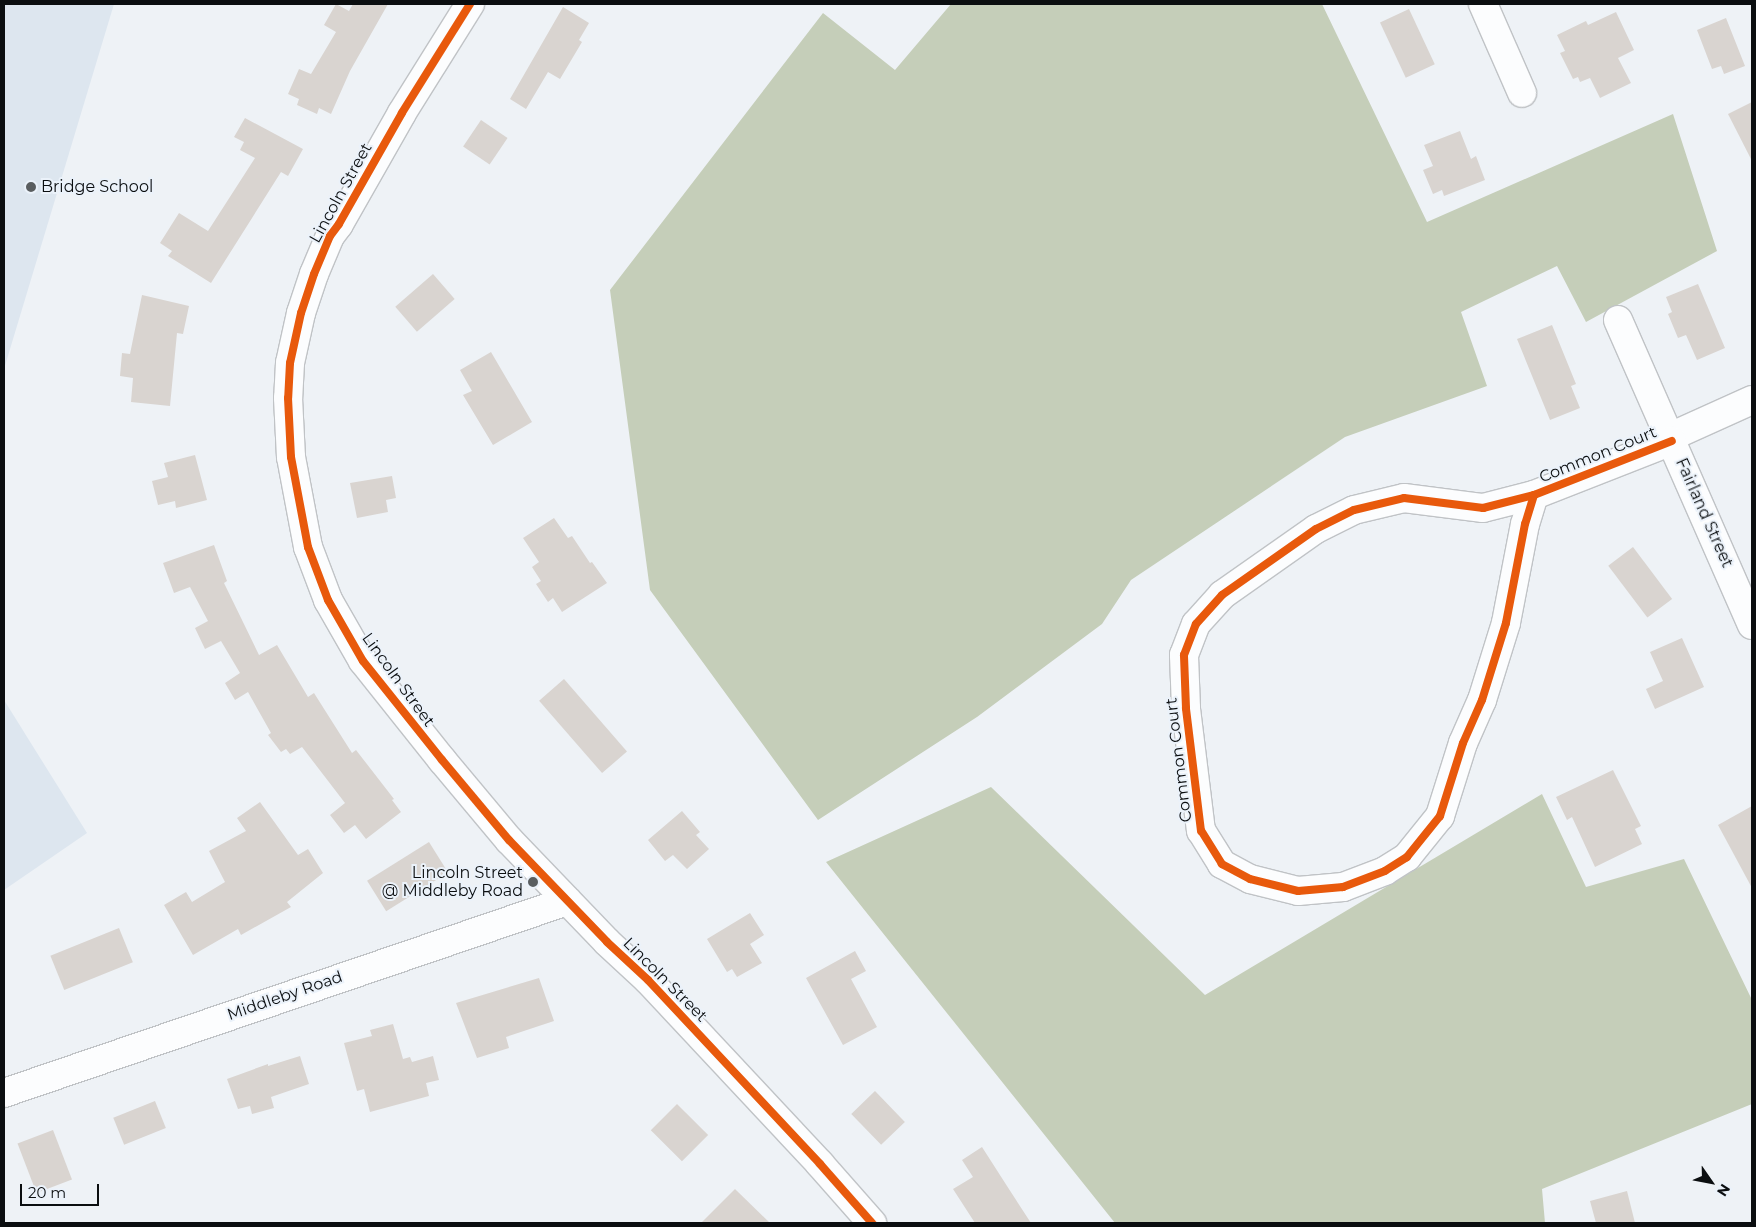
<!DOCTYPE html>
<style>
body{margin:0}
#map{position:relative;width:1756px;height:1227px;overflow:hidden;background:#eef2f6;font-family:Montserrat,sans-serif}
div>[style]{position:absolute}
.built>*{inset:0;background:#dde6ef}
.forest>*{inset:0;background:#c5ceb9}
.building>*{inset:0;background:#d9d4d0;transform-origin:0 0}
.roads{filter:drop-shadow(1px 0 #c0c3c6) drop-shadow(-1px 0 #c0c3c6) drop-shadow(0 1px #c0c3c6) drop-shadow(0 -1px #c0c3c6)}
.street>*{height:28px;margin:-14px;padding:0 14px;transform-origin:14px;border-radius:14px;background:#fcfdfe}
.secondary>*{height:28px;margin:-14px;padding:0 14px;transform-origin:14px;border-radius:14px;background:#fcfdfe}
.cycleway>*{height:8px;margin:-4px;padding:0 4px;transform-origin:4px;border-radius:4px;background:#e8590c}
.dots>*{width:14px;height:14px;translate:-50% -50%;box-sizing:border-box;border:2px solid #ebf2fa;border-radius:50%}
span{translate:-50% -50%;white-space:nowrap;text-align:center;line-height:1.15;-webkit-text-stroke:4px #ebf2fa;paint-order:stroke}
.poi-label{font-size:16px;color:#0b0e10}
.left{translate:0 -50%;text-align:left}
.right{translate:-100% -50%;text-align:right}
.street-label{font-size:16px;color:#0b0e10}
.frame{position:absolute;inset:0;border:5px solid #0b0e10;pointer-events:none}
.north{position:absolute;left:1686px;top:1157px;width:50px;height:50px;-webkit-text-stroke:4px #ebf2fa;paint-order:stroke;rotate:123deg;font-size:14px;font-weight:700;line-height:20px;text-align:center;color:#0b0e10}
.north::after{content:'';display:block;margin:auto;width:18px;height:22px;background:#0b0e10;clip-path:polygon(50% 0,100% 100%,50% 72%,0 100%)}
.scale{position:absolute;left:20px;top:1184px;width:79px;height:22px;box-sizing:border-box;border:2px solid #0b0e10;border-top:0;padding-left:6px;font-size:15px;line-height:18px;white-space:nowrap;color:#0b0e10;-webkit-text-stroke:4px #ebf2fa;paint-order:stroke}
</style>
<div id="map">
<div class="built">
<div style="clip-path:polygon(4px 4px,114px 4px,4px 369px)"></div>
<div style="clip-path:polygon(4px 700px,87px 833px,4px 890px)"></div>
</div>
<div class="forest">
<div style="clip-path:polygon(951px 4px,1322px 4px,1427px 222px,1673px 114px,1717px 251px,1586px 322px,1557px 266px,1461px 312px,1487px 386px,1345px 437px,1131px 580px,1102px 624px,977px 717px,818px 820px,650px 590px,610px 290px,823px 13px,895px 70px)"></div>
<div style="clip-path:polygon(991px 787px,1205px 995px,1542px 794px,1586px 887px,1684px 859px,1752px 1000px,1752px 1104px,1542px 1189px,1545px 1223px,1115px 1223px,826px 862px)"></div>
</div>
<div class="building">
<div style="clip-path:polygon(336px 4px,349px 11px,353px 4px,388px 4px,350px 71px,331px 114px,319px 108px,317px 114px,297px 105px,299px 99px,288px 94px,299px 69px,311px 74px,336px 32px,324px 25px)"></div>
<div style="clip-path:polygon(563px 7px,589px 23px,579px 40px,582px 42px,560px 79px,548px 72px,526px 109px,510px 99px)"></div>
<div style="left:1409px;top:9px;width:61px;height:32px;rotate:65deg"></div>
<div style="clip-path:polygon(1616px 12px,1634px 50px,1618px 58px,1631px 83px,1600px 98px,1590px 78px,1580px 82px,1578px 77px,1573px 79px,1560px 53px,1565px 51px,1557px 35px,1586px 21px,1588px 25px)"></div>
<div style="clip-path:polygon(1726px 18px,1745px 66px,1724px 74px,1721px 66px,1712px 69px,1697px 30px)"></div>
<div style="clip-path:polygon(1752px 102px,1752px 161px,1728px 114px)"></div>
<div style="clip-path:polygon(245px 118px,303px 149px,288px 176px,281px 172px,211px 283px,168px 256px,172px 251px,160px 243px,179px 213px,208px 231px,255px 158px,240px 150px,244px 142px,234px 137px)"></div>
<div style="left:481px;top:120px;width:32px;height:32px;rotate:34deg"></div>
<div style="clip-path:polygon(1460px 131px,1471px 159px,1476px 156px,1485px 180px,1444px 196px,1442px 190px,1433px 194px,1423px 170px,1433px 166px,1424px 145px)"></div>
<div style="left:433px;top:274px;width:33px;height:50px;rotate:49deg"></div>
<div style="clip-path:polygon(1698px 284px,1725px 348px,1697px 360px,1686px 335px,1678px 338px,1668px 314px,1672px 312px,1666px 297px)"></div>
<div style="clip-path:polygon(142px 295px,189px 306px,183px 334px,177px 333px,170px 406px,131px 402px,133px 378px,120px 376px,122px 353px,130px 354px)"></div>
<div style="clip-path:polygon(1552px 325px,1576px 384px,1571px 386px,1580px 408px,1550px 420px,1517px 339px)"></div>
<div style="clip-path:polygon(491px 352px,532px 422px,493px 445px,463px 395px,472px 391px,460px 370px)"></div>
<div style="clip-path:polygon(195px 455px,207px 500px,176px 508px,175px 501px,158px 505px,152px 481px,168px 477px,164px 463px)"></div>
<div style="clip-path:polygon(392px 476px,396px 498px,386px 500px,388px 512px,357px 518px,350px 483px)"></div>
<div style="clip-path:polygon(554px 518px,568px 538px,572px 536px,590px 563px,592px 562px,607px 583px,562px 612px,553px 598px,548px 602px,536px 584px,541px 581px,532px 567px,539px 562px,523px 538px)"></div>
<div style="clip-path:polygon(214px 545px,227px 581px,224px 583px,259px 655px,277px 645px,308px 697px,314px 693px,352px 753px,356px 750px,394px 799px,392px 800px,401px 812px,366px 839px,355px 825px,344px 833px,330px 815px,345px 803px,302px 747px,290px 754px,286px 749px,281px 752px,268px 735px,271px 733px,248px 692px,235px 700px,225px 683px,240px 673px,221px 641px,205px 649px,195px 628px,208px 621px,190px 587px,174px 593px,163px 563px)"></div>
<div style="left:1633px;top:547px;width:65px;height:31px;rotate:53deg"></div>
<div style="clip-path:polygon(1682px 638px,1704px 687px,1655px 709px,1646px 689px,1663px 681px,1650px 652px)"></div>
<div style="left:564px;top:679px;width:96px;height:33px;rotate:49deg"></div>
<div style="clip-path:polygon(1613px 770px,1641px 826px,1635px 829px,1642px 844px,1595px 867px,1572px 817px,1567px 820px,1556px 797px)"></div>
<div style="clip-path:polygon(260px 802px,298px 855px,308px 849px,323px 873px,287px 902px,291px 907px,241px 935px,238px 929px,193px 955px,164px 905px,186px 892px,192px 902px,225px 882px,209px 851px,246px 831px,237px 818px)"></div>
<div style="clip-path:polygon(1752px 806px,1752px 888px,1718px 825px)"></div>
<div style="clip-path:polygon(682px 811px,700px 832px,696px 835px,709px 849px,687px 869px,673px 855px,665px 861px,648px 840px)"></div>
<div style="left:429px;top:842px;width:36px;height:73px;rotate:58deg"></div>
<div style="clip-path:polygon(750px 913px,764px 935px,750px 944px,762px 963px,737px 977px,732px 969px,727px 972px,707px 939px)"></div>
<div style="left:119px;top:928px;width:37px;height:74px;rotate:68deg"></div>
<div style="clip-path:polygon(855px 951px,866px 971px,851px 979px,877px 1027px,843px 1045px,806px 978px)"></div>
<div style="clip-path:polygon(539px 978px,554px 1021px,506px 1037px,509px 1048px,477px 1058px,456px 1003px)"></div>
<div style="clip-path:polygon(393px 1024px,403px 1059px,410px 1057px,412px 1062px,433px 1056px,439px 1080px,426px 1083px,429px 1096px,370px 1112px,364px 1089px,357px 1091px,344px 1043px,372px 1036px,370px 1030px)"></div>
<div style="clip-path:polygon(300px 1056px,309px 1084px,271px 1097px,274px 1108px,252px 1114px,250px 1106px,238px 1109px,227px 1079px,268px 1064px,268px 1066px)"></div>
<div style="left:875px;top:1091px;width:43px;height:33px;rotate:46deg"></div>
<div style="left:155px;top:1101px;width:29px;height:45px;rotate:68deg"></div>
<div style="left:677px;top:1104px;width:44px;height:37px;rotate:45deg"></div>
<div style="left:53px;top:1130px;width:53px;height:38px;rotate:69deg"></div>
<div style="clip-path:polygon(982px 1147px,1007px 1186px,1031px 1223px,975px 1223px,953px 1189px,973px 1177px,962px 1160px)"></div>
<div style="clip-path:polygon(735px 1189px,770px 1223px,701px 1223px)"></div>
<div style="clip-path:polygon(1627px 1191px,1635px 1223px,1596px 1223px,1590px 1201px)"></div>
</div>
<div class="roads">
<div class="street">
<div style="left:1483px;top:4px;width:97px;rotate:66.3deg"></div>
<div style="left:1618px;top:320px;width:333px;rotate:66.3deg"></div>
<div style="left:1670px;top:437px;width:90px;rotate:-24.3deg"></div>
<div style="left:1534px;top:495px;width:30px;rotate:107deg"></div>
<div style="left:1525px;top:524px;width:101px;rotate:100.9deg"></div>
<div style="left:1506px;top:623px;width:81px;rotate:107.3deg"></div>
<div style="left:1482px;top:700px;width:47px;rotate:113.8deg"></div>
<div style="left:1463px;top:743px;width:77px;rotate:107.5deg"></div>
<div style="left:1440px;top:816px;width:53px;rotate:128.8deg"></div>
<div style="left:1407px;top:857px;width:26px;rotate:148deg"></div>
<div style="left:1385px;top:871px;width:45px;rotate:159.1deg"></div>
<div style="left:1343px;top:887px;width:45px;rotate:174.9deg"></div>
<div style="left:1298px;top:891px;width:49px;rotate:-166deg"></div>
<div style="left:1250px;top:879px;width:32px;rotate:-152deg"></div>
<div style="left:1222px;top:864px;width:39px;rotate:-122deg"></div>
<div style="left:1201px;top:831px;width:124px;rotate:-97deg"></div>
<div style="left:1186px;top:708px;width:53px;rotate:-92.2deg"></div>
<div style="left:1184px;top:655px;width:33px;rotate:-69deg"></div>
<div style="left:1196px;top:624px;width:39px;rotate:-48deg"></div>
<div style="left:1222px;top:595px;width:115px;rotate:-35.1deg"></div>
<div style="left:1316px;top:529px;width:42px;rotate:-26.6deg"></div>
<div style="left:1354px;top:510px;width:51px;rotate:-13.5deg"></div>
<div style="left:1404px;top:498px;width:80px;rotate:7.2deg"></div>
<div style="left:1483px;top:508px;width:53px;rotate:-14.3deg"></div>
<div style="left:1534px;top:495px;width:148px;rotate:-21.4deg"></div>
<div style="left:4px;top:1093px;width:595px;rotate:-18.83deg"></div>
</div>
<div class="secondary">
<div style="left:470px;top:4px;width:128px;rotate:122deg"></div>
<div style="left:402px;top:113px;width:128px;rotate:119.6deg"></div>
<div style="left:339px;top:224px;width:15px;rotate:127deg"></div>
<div style="left:330px;top:236px;width:41px;rotate:112.8deg"></div>
<div style="left:314px;top:274px;width:41px;rotate:108.4deg"></div>
<div style="left:301px;top:313px;width:51px;rotate:102.4deg"></div>
<div style="left:290px;top:363px;width:35px;rotate:93deg"></div>
<div style="left:288px;top:398px;width:59px;rotate:87.1deg"></div>
<div style="left:291px;top:457px;width:92px;rotate:79.3deg"></div>
<div style="left:308px;top:547px;width:57px;rotate:69.3deg"></div>
<div style="left:328px;top:600px;width:70px;rotate:60.2deg"></div>
<div style="left:363px;top:661px;width:127px;rotate:51.4deg"></div>
<div style="left:442px;top:760px;width:104px;rotate:50.1deg"></div>
<div style="left:509px;top:840px;width:141px;rotate:46.1deg"></div>
<div style="left:607px;top:942px;width:56px;rotate:42.8deg"></div>
<div style="left:648px;top:980px;width:252px;rotate:46.9deg"></div>
<div style="left:820px;top:1164px;width:79px;rotate:48.6deg"></div>
</div>
</div>
<div class="cycleway">
<div style="left:470px;top:4px;width:128px;rotate:122deg"></div>
<div style="left:402px;top:113px;width:128px;rotate:119.6deg"></div>
<div style="left:339px;top:224px;width:15px;rotate:127deg"></div>
<div style="left:330px;top:236px;width:41px;rotate:112.8deg"></div>
<div style="left:314px;top:274px;width:41px;rotate:108.4deg"></div>
<div style="left:301px;top:313px;width:51px;rotate:102.4deg"></div>
<div style="left:290px;top:363px;width:35px;rotate:93deg"></div>
<div style="left:288px;top:398px;width:59px;rotate:87.1deg"></div>
<div style="left:291px;top:457px;width:92px;rotate:79.3deg"></div>
<div style="left:308px;top:547px;width:57px;rotate:69.3deg"></div>
<div style="left:328px;top:600px;width:70px;rotate:60.2deg"></div>
<div style="left:363px;top:661px;width:127px;rotate:51.4deg"></div>
<div style="left:442px;top:760px;width:104px;rotate:50.1deg"></div>
<div style="left:509px;top:840px;width:141px;rotate:46.1deg"></div>
<div style="left:607px;top:942px;width:56px;rotate:42.8deg"></div>
<div style="left:648px;top:980px;width:252px;rotate:46.9deg"></div>
<div style="left:820px;top:1164px;width:79px;rotate:48.6deg"></div>
<div style="left:1534px;top:495px;width:30px;rotate:107deg"></div>
<div style="left:1525px;top:524px;width:101px;rotate:100.9deg"></div>
<div style="left:1506px;top:623px;width:81px;rotate:107.3deg"></div>
<div style="left:1482px;top:700px;width:47px;rotate:113.8deg"></div>
<div style="left:1463px;top:743px;width:77px;rotate:107.5deg"></div>
<div style="left:1440px;top:816px;width:53px;rotate:128.8deg"></div>
<div style="left:1407px;top:857px;width:26px;rotate:148deg"></div>
<div style="left:1385px;top:871px;width:45px;rotate:159.1deg"></div>
<div style="left:1343px;top:887px;width:45px;rotate:174.9deg"></div>
<div style="left:1298px;top:891px;width:49px;rotate:-166deg"></div>
<div style="left:1250px;top:879px;width:32px;rotate:-152deg"></div>
<div style="left:1222px;top:864px;width:39px;rotate:-122deg"></div>
<div style="left:1201px;top:831px;width:124px;rotate:-97deg"></div>
<div style="left:1186px;top:708px;width:53px;rotate:-92.2deg"></div>
<div style="left:1184px;top:655px;width:33px;rotate:-69deg"></div>
<div style="left:1196px;top:624px;width:39px;rotate:-48deg"></div>
<div style="left:1222px;top:595px;width:115px;rotate:-35.1deg"></div>
<div style="left:1316px;top:529px;width:42px;rotate:-26.6deg"></div>
<div style="left:1354px;top:510px;width:51px;rotate:-13.5deg"></div>
<div style="left:1404px;top:498px;width:80px;rotate:7.2deg"></div>
<div style="left:1483px;top:508px;width:53px;rotate:-14.3deg"></div>
<div style="left:1534px;top:495px;width:148px;rotate:-21.4deg"></div>
</div>
<div class="dots">
<div style="left:31px;top:187px;background:#5a5e60"></div>
<div style="left:533px;top:882px;background:#5a5e60"></div>
</div>
<div class="poi-label">
<span class="left" style="left:41px;top:187px">Bridge School</span>
<span class="right" style="left:523px;top:882px">Lincoln Street<br>@ Middleby Road</span>
</div>
<div class="street-label">
<span style="left:341px;top:193px;rotate:-61deg">Lincoln Street</span>
<span style="left:1598px;top:455px;rotate:-22deg">Common Court</span>
<span style="left:1704px;top:513px;rotate:66deg">Fairland Street</span>
<span style="left:398px;top:680px;rotate:54deg">Lincoln Street</span>
<span style="left:1179px;top:760px;rotate:-97deg">Common Court</span>
<span style="left:665px;top:980px;rotate:45deg">Lincoln Street</span>
<span style="left:285px;top:996px;rotate:-19deg">Middleby Road</span>
</div>
<div class="frame"></div>
<div class="north">N</div>
<div class="scale">20 m</div>
</div>
